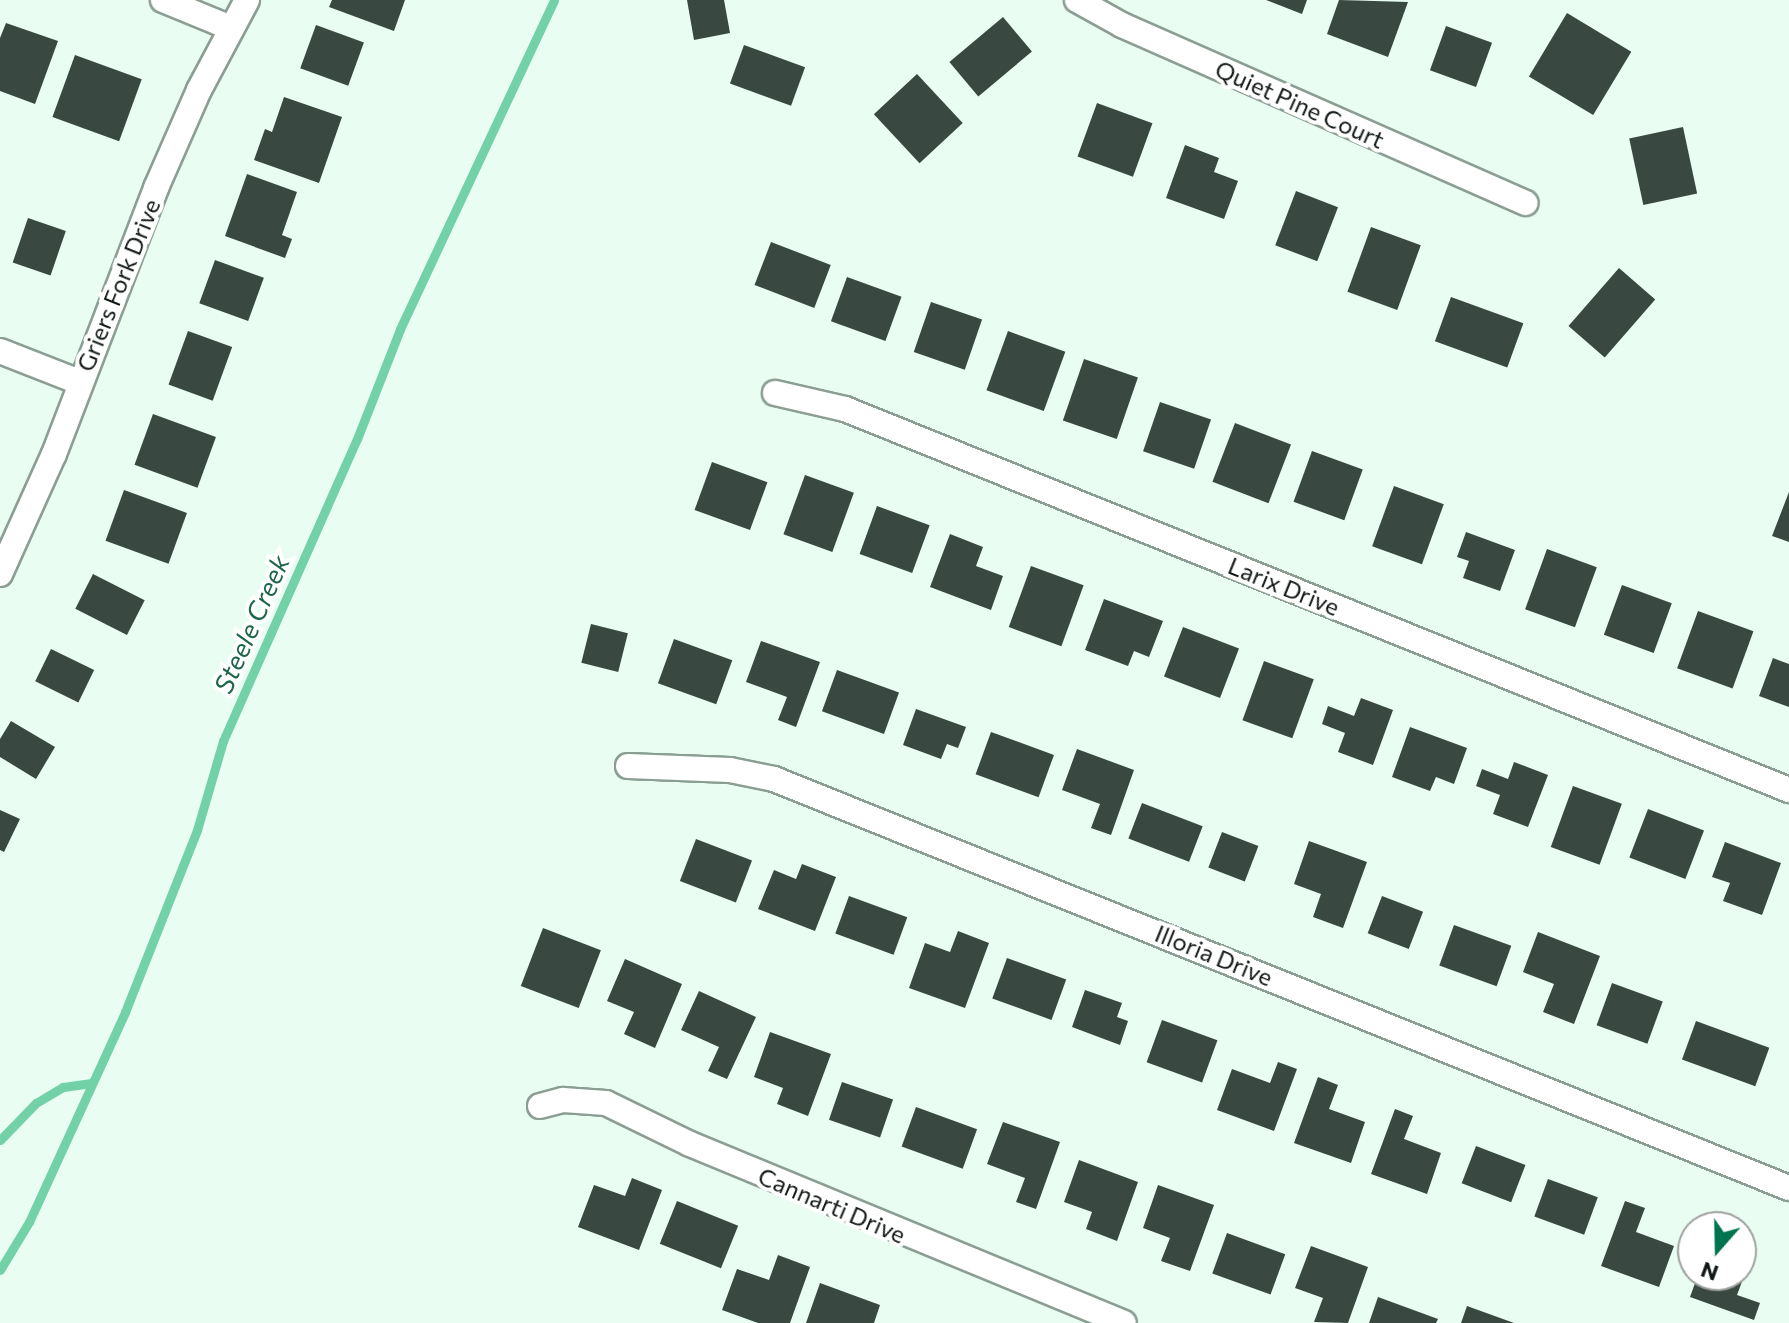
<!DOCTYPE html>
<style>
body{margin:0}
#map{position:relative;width:1789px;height:1323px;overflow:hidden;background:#e9fdf2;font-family:Commissioner,sans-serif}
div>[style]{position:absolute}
.stream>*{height:9px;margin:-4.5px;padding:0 4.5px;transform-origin:4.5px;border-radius:4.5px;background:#72d1a6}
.building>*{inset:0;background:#394941;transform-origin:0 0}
.roads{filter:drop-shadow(2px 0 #8b9e94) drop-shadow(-2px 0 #8b9e94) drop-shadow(0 2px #8b9e94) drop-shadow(0 -2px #8b9e94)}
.minor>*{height:24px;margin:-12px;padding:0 12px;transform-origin:12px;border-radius:12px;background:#fff}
span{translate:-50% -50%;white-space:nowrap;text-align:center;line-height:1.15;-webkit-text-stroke:8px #fff;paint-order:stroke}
.street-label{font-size:24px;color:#0f1612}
.water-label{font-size:26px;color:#1e6649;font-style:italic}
.north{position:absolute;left:1677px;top:1211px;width:80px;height:80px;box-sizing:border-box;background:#fff;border:2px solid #9fa2a0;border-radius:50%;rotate:200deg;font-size:22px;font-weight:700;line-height:32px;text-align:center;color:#0f1612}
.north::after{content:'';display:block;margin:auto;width:28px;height:36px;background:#00744f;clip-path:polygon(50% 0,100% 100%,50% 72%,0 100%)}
</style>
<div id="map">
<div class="stream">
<div style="left:0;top:1140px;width:52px;rotate:-45.8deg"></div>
<div style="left:36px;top:1103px;width:31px;rotate:-31deg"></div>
<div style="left:63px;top:1087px;width:27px;rotate:-8deg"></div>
<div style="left:0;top:1270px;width:56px;rotate:-58.9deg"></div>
<div style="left:29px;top:1222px;width:231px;rotate:-65.4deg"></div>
<div style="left:125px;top:1012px;width:196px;rotate:-68.4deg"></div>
<div style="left:197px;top:830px;width:93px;rotate:-73.7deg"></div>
<div style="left:223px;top:741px;width:330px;rotate:-66.1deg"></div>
<div style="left:357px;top:439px;width:118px;rotate:-68.6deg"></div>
<div style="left:400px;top:329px;width:363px;rotate:-64.9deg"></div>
</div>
<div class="building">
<div style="clip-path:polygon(332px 0,405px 0,394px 31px,329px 7px)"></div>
<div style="clip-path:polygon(687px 0,724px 0,730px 33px,694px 40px)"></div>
<div style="clip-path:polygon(1266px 0,1307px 0,1302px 14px)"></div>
<div style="clip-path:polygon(1339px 0,1408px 2px,1388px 57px,1327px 34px)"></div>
<div style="left:1567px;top:13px;width:75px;height:74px;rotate:31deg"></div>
<div style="left:1003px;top:17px;width:45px;height:70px;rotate:50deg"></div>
<div style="clip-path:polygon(6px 23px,58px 41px,35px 104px,0 91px,0 38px)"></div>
<div style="left:316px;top:25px;width:51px;height:46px;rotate:20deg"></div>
<div style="left:1446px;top:26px;width:49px;height:47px;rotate:20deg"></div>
<div style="left:744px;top:45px;width:65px;height:41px;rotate:20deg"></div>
<div style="left:75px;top:55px;width:71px;height:66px;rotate:20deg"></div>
<div style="left:917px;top:74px;width:67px;height:59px;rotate:47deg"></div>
<div style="clip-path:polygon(284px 97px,342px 117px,319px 183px,254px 160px,265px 129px,272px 132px)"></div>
<div style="left:1097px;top:103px;width:59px;height:57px;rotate:20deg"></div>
<div style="left:1683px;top:127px;width:68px;height:55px;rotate:78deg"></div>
<div style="clip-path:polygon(1185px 145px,1219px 158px,1214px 172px,1238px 181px,1224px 219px,1166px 198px)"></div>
<div style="clip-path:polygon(247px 174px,297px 192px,282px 235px,292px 239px,285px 258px,225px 236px)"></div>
<div style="left:1296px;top:191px;width:45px;height:58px;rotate:21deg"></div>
<div style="left:28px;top:218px;width:40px;height:47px;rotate:19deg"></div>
<div style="left:1371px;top:227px;width:53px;height:69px;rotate:20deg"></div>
<div style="left:771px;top:242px;width:64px;height:46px;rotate:21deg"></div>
<div style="left:215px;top:260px;width:52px;height:46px;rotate:20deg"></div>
<div style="left:1619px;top:268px;width:48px;height:77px;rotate:41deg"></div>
<div style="left:847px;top:277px;width:58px;height:47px;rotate:20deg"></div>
<div style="left:1451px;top:297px;width:77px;height:47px;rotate:20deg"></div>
<div style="left:931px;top:302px;width:54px;height:53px;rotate:19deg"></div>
<div style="left:188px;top:331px;width:47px;height:57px;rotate:20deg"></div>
<div style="left:1008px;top:331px;width:61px;height:63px;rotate:20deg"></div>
<div style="left:1084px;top:359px;width:57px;height:65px;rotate:19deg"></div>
<div style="left:1160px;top:402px;width:54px;height:52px;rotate:19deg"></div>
<div style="left:153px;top:414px;width:67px;height:54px;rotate:20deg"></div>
<div style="left:1235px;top:423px;width:60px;height:63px;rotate:21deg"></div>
<div style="left:1312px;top:451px;width:54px;height:54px;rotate:20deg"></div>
<div style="left:712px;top:462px;width:59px;height:51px;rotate:20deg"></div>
<div style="left:805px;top:475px;width:52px;height:63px;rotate:20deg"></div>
<div style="left:1394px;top:486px;width:53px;height:64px;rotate:20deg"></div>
<div style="left:124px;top:490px;width:67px;height:54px;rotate:20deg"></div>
<div style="clip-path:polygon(1789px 492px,1789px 542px,1772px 536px)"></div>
<div style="left:877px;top:506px;width:56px;height:51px;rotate:20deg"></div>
<div style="clip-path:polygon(1466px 532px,1515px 550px,1500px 591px,1463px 578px,1469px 561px,1457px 557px)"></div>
<div style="clip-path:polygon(950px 534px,983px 547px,976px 566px,1003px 576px,991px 610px,930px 587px)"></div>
<div style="left:1547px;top:549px;width:53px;height:64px;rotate:20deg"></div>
<div style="left:1031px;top:566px;width:56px;height:65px;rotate:20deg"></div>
<div style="left:93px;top:574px;width:58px;height:39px;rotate:27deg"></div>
<div style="left:1622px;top:585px;width:53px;height:53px;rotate:20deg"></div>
<div style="clip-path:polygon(1104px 599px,1163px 621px,1149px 657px,1134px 651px,1128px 666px,1085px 650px)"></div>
<div style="left:1698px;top:611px;width:59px;height:61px;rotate:20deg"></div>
<div style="left:591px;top:624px;width:38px;height:40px;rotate:14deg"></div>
<div style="left:1183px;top:627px;width:60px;height:53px;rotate:21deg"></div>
<div style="left:674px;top:639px;width:62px;height:47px;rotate:20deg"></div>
<div style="clip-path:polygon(761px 641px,820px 662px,796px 727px,778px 720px,787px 697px,746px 682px)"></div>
<div style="left:51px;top:649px;width:48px;height:36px;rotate:26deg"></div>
<div style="clip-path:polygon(1773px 658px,1789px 664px,1789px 707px,1759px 696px)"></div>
<div style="left:1264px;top:661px;width:53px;height:63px;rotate:20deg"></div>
<div style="left:837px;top:670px;width:66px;height:44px;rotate:20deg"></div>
<div style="clip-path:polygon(1361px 698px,1393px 710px,1373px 765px,1338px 752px,1345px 733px,1322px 724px,1328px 706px,1354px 716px)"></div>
<div style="clip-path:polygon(916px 709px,966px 727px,958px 748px,947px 744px,941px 759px,903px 745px)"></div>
<div style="clip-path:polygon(11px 721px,55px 747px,36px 779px,0 757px,0 739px)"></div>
<div style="clip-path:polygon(1410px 727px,1467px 748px,1454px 784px,1436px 777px,1430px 791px,1392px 777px)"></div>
<div style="left:991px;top:732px;width:67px;height:45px;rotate:20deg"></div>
<div style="clip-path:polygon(1077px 749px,1134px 770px,1111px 835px,1091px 828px,1100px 804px,1062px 790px)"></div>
<div style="clip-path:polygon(1514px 762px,1548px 775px,1528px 827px,1493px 814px,1500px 795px,1476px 786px,1482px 769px,1508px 779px)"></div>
<div style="left:1573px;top:786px;width:52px;height:65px;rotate:20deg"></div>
<div style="left:1142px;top:803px;width:65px;height:38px;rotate:21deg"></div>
<div style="left:1648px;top:809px;width:60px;height:52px;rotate:21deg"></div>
<div style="clip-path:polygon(0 810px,20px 819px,4px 852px,0 850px)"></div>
<div style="left:1222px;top:832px;width:39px;height:38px;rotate:21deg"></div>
<div style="left:696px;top:839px;width:60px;height:45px;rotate:21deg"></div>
<div style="clip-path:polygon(1309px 841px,1367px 862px,1343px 928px,1313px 917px,1321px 894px,1294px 884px)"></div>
<div style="clip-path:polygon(1725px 842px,1781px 863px,1762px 915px,1723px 901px,1730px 883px,1712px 877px)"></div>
<div style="clip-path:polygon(802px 864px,836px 877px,815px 931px,758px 909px,774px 870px,796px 879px)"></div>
<div style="left:849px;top:896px;width:62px;height:40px;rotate:20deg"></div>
<div style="left:1382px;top:896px;width:44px;height:40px;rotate:21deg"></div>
<div style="left:1454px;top:925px;width:61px;height:43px;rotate:20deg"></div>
<div style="left:543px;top:928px;width:62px;height:62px;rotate:21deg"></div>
<div style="clip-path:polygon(958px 931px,989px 943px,965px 1008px,909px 988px,925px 943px,950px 952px)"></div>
<div style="clip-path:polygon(1538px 932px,1600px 956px,1574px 1024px,1543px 1012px,1554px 984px,1523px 972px)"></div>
<div style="left:1007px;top:958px;width:63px;height:43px;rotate:20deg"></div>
<div style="clip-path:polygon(625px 959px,682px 984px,655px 1048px,624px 1034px,634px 1012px,607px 1001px)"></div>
<div style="left:1612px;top:983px;width:54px;height:45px;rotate:20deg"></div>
<div style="clip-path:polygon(1085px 990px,1122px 1003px,1117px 1017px,1128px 1021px,1120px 1045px,1072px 1027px)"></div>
<div style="clip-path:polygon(699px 991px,756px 1017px,727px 1079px,708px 1071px,719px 1047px,681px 1030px)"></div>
<div style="left:1162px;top:1020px;width:59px;height:45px;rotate:20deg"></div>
<div style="left:1696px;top:1021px;width:78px;height:41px;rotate:20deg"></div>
<div style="clip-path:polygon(770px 1032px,831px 1054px,808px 1116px,777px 1104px,783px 1088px,754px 1077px)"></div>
<div style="clip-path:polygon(1278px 1062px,1297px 1069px,1274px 1131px,1217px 1110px,1232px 1069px,1270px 1083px)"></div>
<div style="clip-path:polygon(1318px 1077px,1338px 1085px,1329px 1109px,1365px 1122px,1351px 1163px,1294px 1143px)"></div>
<div style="left:842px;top:1082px;width:54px;height:40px;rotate:19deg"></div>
<div style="left:916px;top:1107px;width:65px;height:42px;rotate:20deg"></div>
<div style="clip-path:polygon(1395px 1109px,1413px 1116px,1404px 1139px,1441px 1153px,1427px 1194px,1371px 1174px)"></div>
<div style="clip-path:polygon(1003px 1122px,1060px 1142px,1036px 1209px,1016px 1202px,1025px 1178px,987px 1164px)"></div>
<div style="left:1476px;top:1146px;width:53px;height:40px;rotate:21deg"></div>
<div style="clip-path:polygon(1079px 1160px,1138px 1182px,1117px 1241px,1086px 1229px,1092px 1212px,1064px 1202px)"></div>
<div style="clip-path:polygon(632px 1178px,662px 1190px,639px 1250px,578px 1227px,594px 1185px,625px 1196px)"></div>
<div style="left:1548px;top:1179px;width:53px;height:40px;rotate:20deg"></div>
<div style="clip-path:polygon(1158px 1185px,1214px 1205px,1190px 1271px,1161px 1261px,1170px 1238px,1143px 1228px)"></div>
<div style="left:677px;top:1201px;width:66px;height:46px;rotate:22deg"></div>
<div style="clip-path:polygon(1625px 1201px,1645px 1208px,1636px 1232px,1674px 1246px,1659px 1287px,1601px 1266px)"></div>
<div style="left:1227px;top:1233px;width:62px;height:43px;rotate:20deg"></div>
<div style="clip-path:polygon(1311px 1246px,1368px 1267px,1348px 1323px,1314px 1322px,1323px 1298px,1295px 1288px)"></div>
<div style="clip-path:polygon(1741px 1251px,1752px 1255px,1737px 1295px,1760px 1303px,1754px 1320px,1690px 1297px,1698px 1275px,1741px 1275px)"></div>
<div style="clip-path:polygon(778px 1255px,810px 1267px,790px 1323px,758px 1323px,722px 1310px,737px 1269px,769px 1280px)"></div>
<div style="clip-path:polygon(820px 1283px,880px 1305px,874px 1323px,806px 1323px)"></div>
<div style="clip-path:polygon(1378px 1297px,1438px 1319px,1436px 1323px,1369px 1323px)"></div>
<div style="clip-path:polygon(1467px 1306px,1514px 1323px,1461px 1323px)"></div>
</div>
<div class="roads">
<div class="minor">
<div style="left:163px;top:0;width:74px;rotate:22.4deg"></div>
<div style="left:1077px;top:0;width:51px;rotate:29.1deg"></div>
<div style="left:1122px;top:25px;width:441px;rotate:23.8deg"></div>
<div style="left:0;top:351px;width:85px;rotate:21.4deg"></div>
<div style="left:775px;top:393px;width:72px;rotate:12.9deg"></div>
<div style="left:845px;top:409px;width:1018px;rotate:21.98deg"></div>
<div style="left:0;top:574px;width:132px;rotate:-65.8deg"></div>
<div style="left:54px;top:454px;width:285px;rotate:-69deg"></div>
<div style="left:156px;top:188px;width:107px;rotate:-66.3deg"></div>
<div style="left:199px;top:90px;width:102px;rotate:-61.9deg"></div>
<div style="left:628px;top:766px;width:102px;rotate:2.2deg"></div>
<div style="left:730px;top:770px;width:45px;rotate:11.6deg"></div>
<div style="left:774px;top:779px;width:1094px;rotate:21.95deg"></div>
<div style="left:540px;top:1106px;width:24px;rotate:-15deg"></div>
<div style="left:563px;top:1100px;width:43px;rotate:4deg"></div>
<div style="left:606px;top:1103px;width:93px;rotate:26deg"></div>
<div style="left:690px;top:1144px;width:469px;rotate:22.4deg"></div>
</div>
</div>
<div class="street-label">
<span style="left:1300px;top:104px;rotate:24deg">Quiet Pine Court</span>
<span style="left:118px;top:285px;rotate:-68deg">Griers Fork Drive</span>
<span style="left:1284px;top:586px;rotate:22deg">Larix Drive</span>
<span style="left:1214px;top:955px;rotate:22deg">Illoria Drive</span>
<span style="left:832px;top:1205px;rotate:23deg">Cannarti Drive</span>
</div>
<div class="water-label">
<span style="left:251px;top:624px;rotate:-66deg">Steele Creek</span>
</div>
<div class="north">N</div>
</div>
